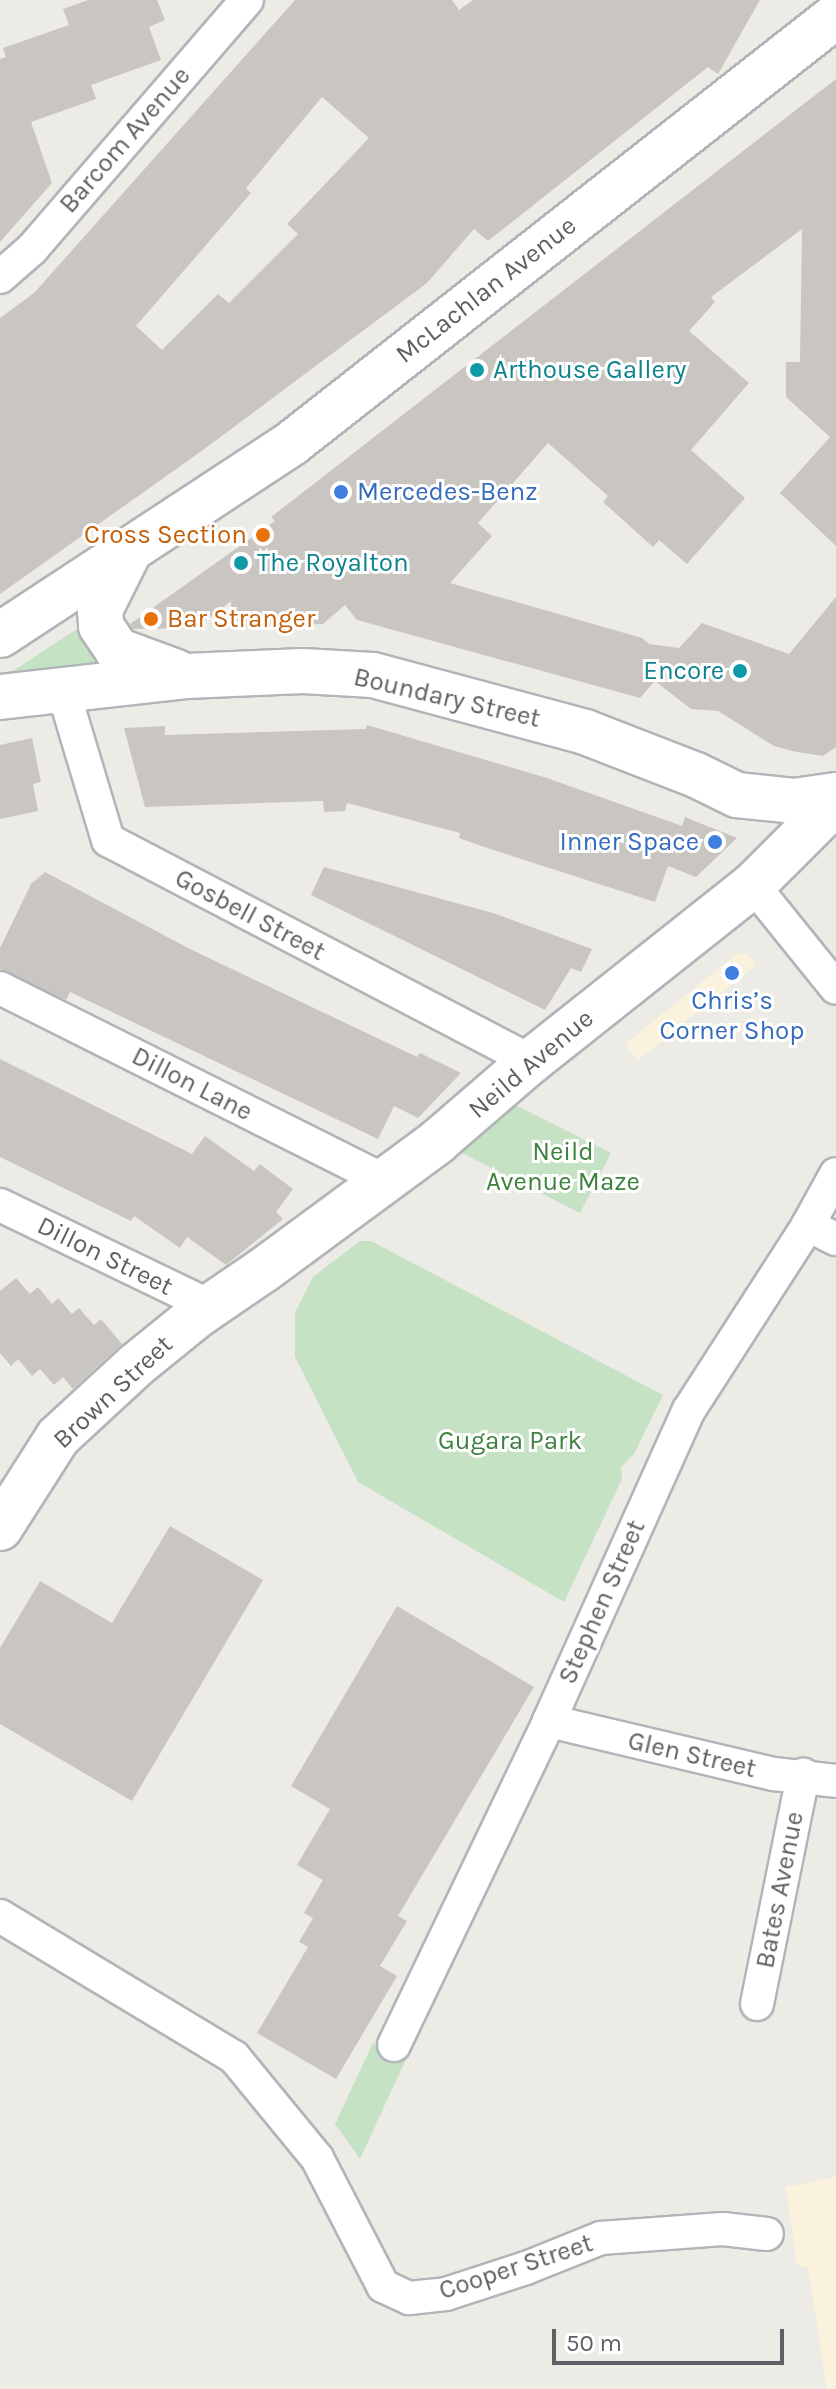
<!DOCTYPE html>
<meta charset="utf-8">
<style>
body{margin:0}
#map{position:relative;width:836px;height:2389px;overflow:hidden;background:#edebe5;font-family:Karla,sans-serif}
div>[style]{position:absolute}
.commercial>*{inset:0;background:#faf2dd}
.green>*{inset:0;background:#c6e2c4}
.building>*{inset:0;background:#c9c6c2}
.roads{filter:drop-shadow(2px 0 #b2b5b8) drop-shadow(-2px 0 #b2b5b8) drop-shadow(0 2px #b2b5b8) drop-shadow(0 -2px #b2b5b8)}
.street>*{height:32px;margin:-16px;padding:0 16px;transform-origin:16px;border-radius:16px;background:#fff}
.secondary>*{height:44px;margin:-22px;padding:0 22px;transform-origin:22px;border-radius:22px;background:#fff}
.dots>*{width:22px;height:22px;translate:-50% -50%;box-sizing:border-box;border:4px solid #fff;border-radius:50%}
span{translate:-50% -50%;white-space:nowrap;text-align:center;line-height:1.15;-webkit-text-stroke:6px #fff;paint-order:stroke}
.street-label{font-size:26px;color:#5d6064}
.culture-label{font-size:26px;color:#0d838f}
.left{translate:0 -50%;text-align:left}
.right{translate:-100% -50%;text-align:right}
.shop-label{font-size:26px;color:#366cbe}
.food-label{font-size:26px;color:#c56008}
.park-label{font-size:26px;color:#3f813f}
.scale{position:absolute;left:552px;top:2329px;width:232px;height:36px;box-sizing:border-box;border:4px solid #5d6064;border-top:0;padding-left:10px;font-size:24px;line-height:28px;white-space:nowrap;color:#5d6064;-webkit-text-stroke:6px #fff;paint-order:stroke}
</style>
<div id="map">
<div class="commercial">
<div style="clip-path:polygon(746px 953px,756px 965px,638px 1060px,625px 1044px,737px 954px)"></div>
<div style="clip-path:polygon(836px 2177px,836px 2389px,827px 2389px,808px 2268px,797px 2265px,786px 2187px)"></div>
</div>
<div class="green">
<div style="clip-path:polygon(80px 627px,98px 668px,5px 676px)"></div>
<div style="clip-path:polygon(513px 1104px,611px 1153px,580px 1213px,460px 1152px)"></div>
<div style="clip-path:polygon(360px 1241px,371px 1241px,663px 1395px,634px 1454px,621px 1467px,622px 1479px,564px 1602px,358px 1482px,295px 1357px,295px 1313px,313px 1277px)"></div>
<div style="clip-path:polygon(373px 2043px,406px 2059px,360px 2159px,335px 2124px)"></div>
</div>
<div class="building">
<div style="clip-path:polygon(88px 0,157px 0,165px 20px,149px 27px,161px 60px,91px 85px,96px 99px,31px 122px,52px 183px,0 242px,0 59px,6px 57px,3px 48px,69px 25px,63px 9px)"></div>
<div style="clip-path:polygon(evenodd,295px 0,452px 0,459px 10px,473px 0,760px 0,718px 74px,708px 67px,488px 241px,474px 229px,427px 283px,203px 450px,0 594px,0 318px,34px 293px,295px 0,322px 97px,369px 138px,287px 224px,298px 234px,229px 303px,218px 294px,162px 350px,136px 326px,251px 193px,246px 188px,322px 97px)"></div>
<div style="clip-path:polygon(836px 79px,836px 546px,780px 493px,830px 437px,786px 397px,786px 362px,800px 362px,802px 229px,711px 297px,715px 302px,689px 331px,749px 383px,691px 450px,745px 498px,687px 564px,659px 540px,653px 547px,603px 502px,608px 496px,548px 443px,478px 523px,492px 536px,450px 583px,642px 638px,649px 644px,679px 648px,702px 623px,789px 654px,836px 597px,836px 747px,823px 756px,797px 752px,774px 746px,718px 711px,691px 709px,655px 681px,640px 698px,357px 620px,345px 605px,323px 624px,232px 628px,231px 601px,196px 628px,133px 629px,130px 624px,275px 521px,271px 517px)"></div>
<div style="clip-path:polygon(367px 725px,547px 778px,682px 826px,685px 817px,737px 838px,696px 877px,668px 866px,655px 902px,481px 846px,459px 838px,460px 833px,347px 803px,345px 811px,324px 812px,323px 801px,145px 807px,124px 728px,165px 726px,165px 735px,366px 729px)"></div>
<div style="clip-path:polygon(32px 738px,41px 782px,33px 784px,38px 811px,0 819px,0 745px)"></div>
<div style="clip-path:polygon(324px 867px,493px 913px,592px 949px,581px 972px,571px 968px,545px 1010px,311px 895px)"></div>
<div style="clip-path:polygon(45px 872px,190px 949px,417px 1057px,420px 1053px,461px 1073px,418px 1118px,394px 1106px,378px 1139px,70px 992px,66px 1000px,0 969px,0 948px,31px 884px)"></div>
<div style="clip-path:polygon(0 1059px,192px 1154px,205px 1136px,254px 1171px,260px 1164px,293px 1189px,276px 1212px,283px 1219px,226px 1265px,187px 1237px,180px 1248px,134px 1216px,131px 1221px,0 1157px)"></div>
<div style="clip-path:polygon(16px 1278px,30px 1294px,38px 1287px,52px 1304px,58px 1298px,72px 1314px,79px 1308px,94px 1325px,101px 1319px,122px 1344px,73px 1389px,63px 1377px,54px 1385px,40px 1369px,32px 1376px,18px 1359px,11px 1366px,0 1353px,0 1291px)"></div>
<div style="clip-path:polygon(170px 1526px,263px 1580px,132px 1801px,0 1724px,0 1648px,40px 1581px,112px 1623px)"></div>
<div style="clip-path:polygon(397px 1606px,534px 1687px,398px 1916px,407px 1921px,380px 1966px,397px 1976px,336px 2079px,257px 2033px,308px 1947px,299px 1942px,313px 1918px,304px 1913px,323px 1880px,297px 1865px,330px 1809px,291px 1786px)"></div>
</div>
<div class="roads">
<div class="street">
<div style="left:0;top:277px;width:43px;rotate:-41.2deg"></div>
<div style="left:32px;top:249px;width:329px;rotate:-49.2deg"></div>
<div style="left:63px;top:690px;width:157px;rotate:73.3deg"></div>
<div style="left:108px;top:840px;width:477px;rotate:27.6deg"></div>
<div style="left:753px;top:885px;width:132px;rotate:51.1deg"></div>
<div style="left:0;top:988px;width:429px;rotate:26.6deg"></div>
<div style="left:0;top:1205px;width:233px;rotate:25.7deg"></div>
<div style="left:808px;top:1225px;width:31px;rotate:27deg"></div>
<div style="left:549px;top:1721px;width:231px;rotate:13.3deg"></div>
<div style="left:774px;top:1774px;width:62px;rotate:6.4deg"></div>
<div style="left:0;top:1916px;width:273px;rotate:31.1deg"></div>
<div style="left:234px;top:2057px;width:131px;rotate:50.6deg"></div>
<div style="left:317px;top:2158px;width:144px;rotate:62.7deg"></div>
<div style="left:383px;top:2286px;width:29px;rotate:25deg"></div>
<div style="left:409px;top:2298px;width:37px;rotate:-6deg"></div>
<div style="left:446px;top:2294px;width:84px;rotate:-18deg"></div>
<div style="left:526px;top:2268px;width:81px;rotate:-21.8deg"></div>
<div style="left:601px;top:2238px;width:122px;rotate:-4.2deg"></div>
<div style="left:723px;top:2229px;width:44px;rotate:6.5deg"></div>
<div style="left:757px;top:2004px;width:234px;rotate:-78.6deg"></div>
<div style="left:394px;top:2045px;width:359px;rotate:-64.4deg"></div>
<div style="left:549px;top:1721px;width:341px;rotate:-65.8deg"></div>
<div style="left:689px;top:1410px;width:220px;rotate:-57.2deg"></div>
<div style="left:808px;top:1225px;width:58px;rotate:-61.2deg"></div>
</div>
<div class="secondary">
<div style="left:128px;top:554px;width:63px;rotate:116.6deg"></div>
<div style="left:100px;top:610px;width:16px;rotate:86deg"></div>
<div style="left:101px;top:626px;width:29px;rotate:56deg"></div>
<div style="left:117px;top:650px;width:63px;rotate:20.4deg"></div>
<div style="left:0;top:635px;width:349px;rotate:-33.3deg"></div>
<div style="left:292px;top:443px;width:692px;rotate:-38.13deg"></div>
<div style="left:0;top:697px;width:187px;rotate:-6.4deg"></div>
<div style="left:186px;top:676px;width:117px;rotate:-2.4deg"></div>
<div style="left:303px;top:671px;width:70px;rotate:3.3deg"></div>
<div style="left:373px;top:675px;width:220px;rotate:15deg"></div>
<div style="left:585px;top:732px;width:119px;rotate:21.2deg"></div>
<div style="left:696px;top:775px;width:46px;rotate:26deg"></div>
<div style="left:737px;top:795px;width:57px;rotate:6deg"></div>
<div style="left:794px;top:801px;width:42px;rotate:-8.1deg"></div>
<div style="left:0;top:1528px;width:108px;rotate:-57.5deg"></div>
<div style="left:58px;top:1437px;width:106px;rotate:-42.7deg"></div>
<div style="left:136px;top:1365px;width:81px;rotate:-39deg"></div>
<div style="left:199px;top:1314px;width:80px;rotate:-34.3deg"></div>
<div style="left:265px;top:1269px;width:214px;rotate:-36.4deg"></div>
<div style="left:437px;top:1142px;width:124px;rotate:-40.8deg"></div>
<div style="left:531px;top:1061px;width:283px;rotate:-38.4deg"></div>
<div style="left:753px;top:885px;width:117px;rotate:-45deg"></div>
</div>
</div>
<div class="dots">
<div style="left:477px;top:370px;background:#0f9aa8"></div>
<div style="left:341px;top:492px;background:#3f7fe0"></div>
<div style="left:263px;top:535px;background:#e8710a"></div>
<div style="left:241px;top:563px;background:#0f9aa8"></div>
<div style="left:151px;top:619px;background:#e8710a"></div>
<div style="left:740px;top:671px;background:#0f9aa8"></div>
<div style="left:715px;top:842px;background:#3f7fe0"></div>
<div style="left:732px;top:973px;background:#3f7fe0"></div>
</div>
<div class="street-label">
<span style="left:125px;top:140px;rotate:-49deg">Barcom Avenue</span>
<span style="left:486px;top:290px;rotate:-38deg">McLachlan Avenue</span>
<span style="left:447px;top:698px;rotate:13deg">Boundary Street</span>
<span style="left:250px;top:915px;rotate:28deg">Gosbell Street</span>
<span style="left:531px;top:1064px;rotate:-40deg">Neild Avenue</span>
<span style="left:192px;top:1084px;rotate:27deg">Dillon Lane</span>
<span style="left:105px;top:1256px;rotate:26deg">Dillon Street</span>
<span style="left:113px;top:1392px;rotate:-43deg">Brown Street</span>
<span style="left:602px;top:1602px;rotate:-66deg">Stephen Street</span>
<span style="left:692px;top:1755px;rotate:13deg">Glen Street</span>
<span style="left:780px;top:1890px;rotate:-79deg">Bates Avenue</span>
<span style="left:516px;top:2267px;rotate:-18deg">Cooper Street</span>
</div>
<div class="culture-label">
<span class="left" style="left:493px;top:370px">Arthouse Gallery</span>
<span class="left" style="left:257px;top:563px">The Royalton</span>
<span class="right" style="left:724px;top:671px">Encore</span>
</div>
<div class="shop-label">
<span class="left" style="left:357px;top:492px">Mercedes-Benz</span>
<span class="right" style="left:699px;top:842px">Inner Space</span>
<span style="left:732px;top:1016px">Chris’s<br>Corner Shop</span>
</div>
<div class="food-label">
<span class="right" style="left:247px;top:535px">Cross Section</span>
<span class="left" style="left:167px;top:619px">Bar Stranger</span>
</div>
<div class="park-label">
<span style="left:563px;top:1167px">Neild<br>Avenue Maze</span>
<span style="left:510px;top:1441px">Gugara Park</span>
</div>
<div class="scale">50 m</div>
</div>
